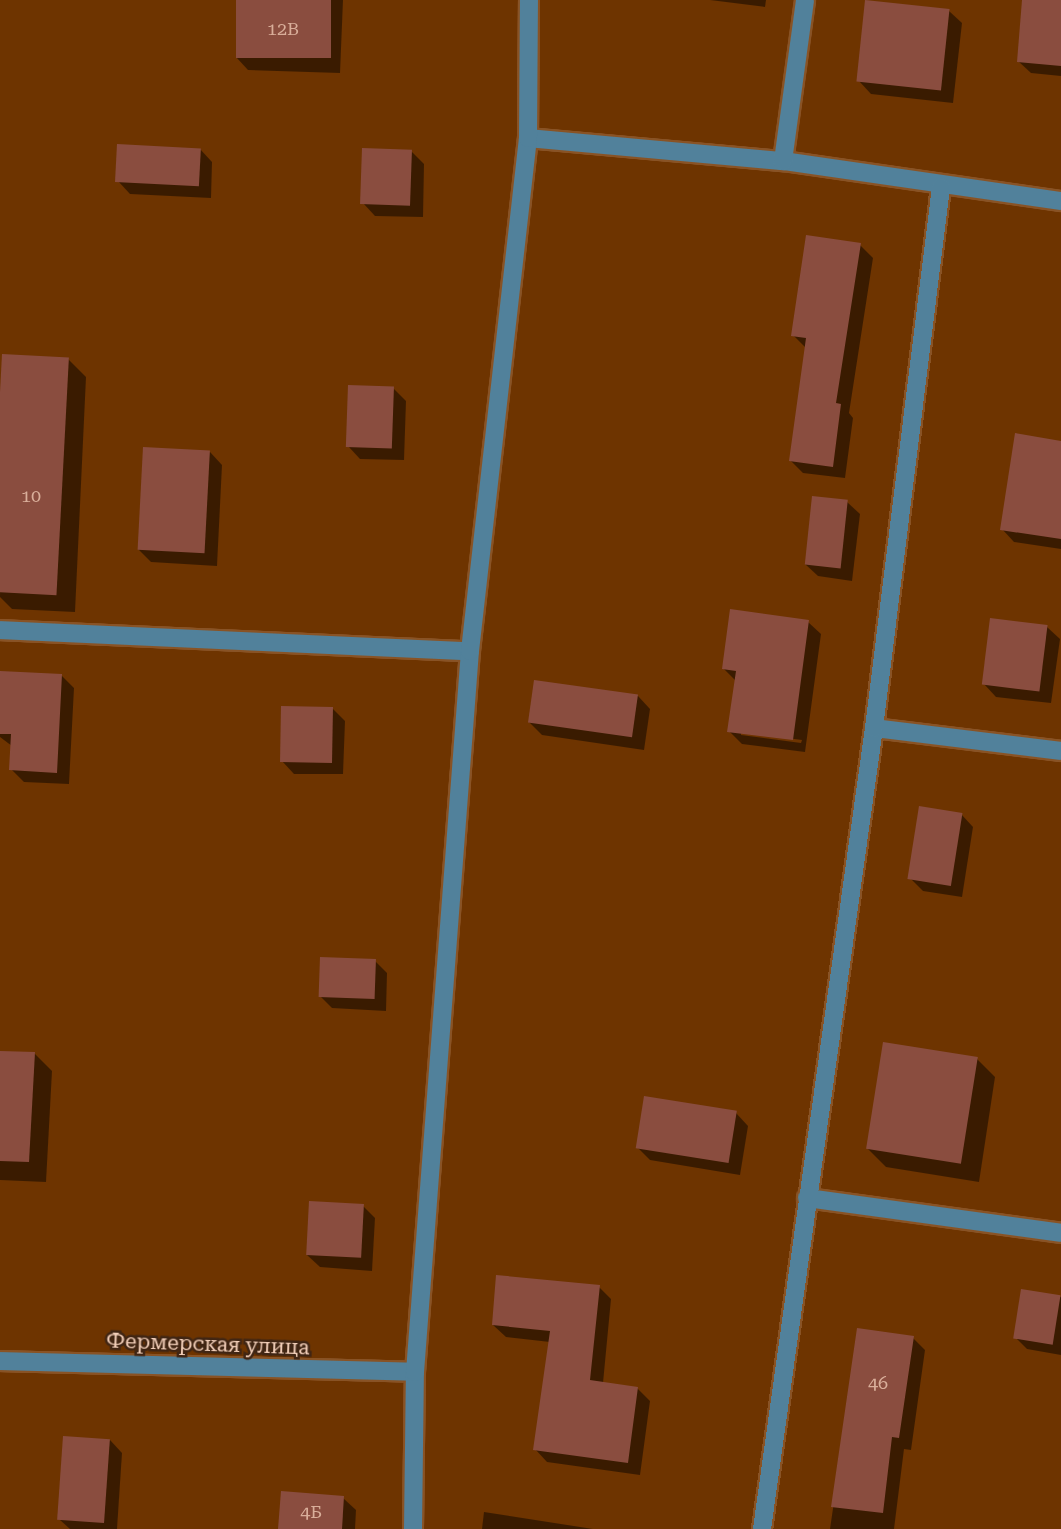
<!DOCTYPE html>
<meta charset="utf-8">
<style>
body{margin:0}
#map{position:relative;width:1061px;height:1529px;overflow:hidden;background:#6e3400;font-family:"Roboto Serif",serif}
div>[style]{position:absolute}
.shadow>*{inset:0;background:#0007}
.building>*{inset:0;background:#8a4d3f;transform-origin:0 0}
.roads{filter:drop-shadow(2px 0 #895325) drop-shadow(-2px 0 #895325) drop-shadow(0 2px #895325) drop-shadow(0 -2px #895325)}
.minor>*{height:18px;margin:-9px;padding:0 9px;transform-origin:9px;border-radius:9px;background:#51819b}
span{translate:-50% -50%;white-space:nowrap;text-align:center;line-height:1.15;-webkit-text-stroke:5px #402513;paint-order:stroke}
.number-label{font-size:18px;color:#d9ae9a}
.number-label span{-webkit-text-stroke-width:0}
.street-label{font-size:21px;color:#f3cfb9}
</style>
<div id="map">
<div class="shadow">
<div style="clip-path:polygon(238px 0,343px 0,340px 73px,248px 70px,236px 57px)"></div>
<div style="clip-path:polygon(710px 0,766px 0,765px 7px)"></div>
<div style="clip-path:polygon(1024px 0,1061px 0,1061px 76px,1031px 73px,1018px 61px)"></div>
<div style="clip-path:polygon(949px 11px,962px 23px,953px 103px,871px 94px,859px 81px)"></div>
<div style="clip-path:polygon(200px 149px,212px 162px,211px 198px,130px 194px,118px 181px)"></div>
<div style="clip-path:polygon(411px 151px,424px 164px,423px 217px,375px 216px,363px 203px)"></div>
<div style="clip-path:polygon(860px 245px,873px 258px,849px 413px,853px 418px,845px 478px,803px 473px,790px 460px,806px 348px,793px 335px)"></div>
<div style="clip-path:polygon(4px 356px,68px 359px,86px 377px,75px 612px,12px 609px,0 597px)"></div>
<div style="clip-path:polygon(393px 388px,406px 401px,404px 460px,360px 459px,348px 446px)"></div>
<div style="clip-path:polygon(1061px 442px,1061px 549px,1014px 542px,1002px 529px)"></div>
<div style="clip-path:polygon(210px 452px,222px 465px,217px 566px,151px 562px,138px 549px)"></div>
<div style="clip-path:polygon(847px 502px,860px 514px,852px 581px,818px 576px,805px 564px)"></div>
<div style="clip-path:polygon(evenodd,808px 622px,821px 634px,805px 752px,742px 744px,729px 731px,736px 681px,724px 669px,808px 622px,741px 732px,802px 740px,801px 743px,741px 735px,741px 732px)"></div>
<div style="clip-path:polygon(1047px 627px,1060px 639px,1051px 703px,996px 697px,984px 684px)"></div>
<div style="clip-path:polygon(0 673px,62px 676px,74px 688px,69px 784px,24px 782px,11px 769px,12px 746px,0 737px)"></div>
<div style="clip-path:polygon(638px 696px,650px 709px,644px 750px,542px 735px,529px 722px)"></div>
<div style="clip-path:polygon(332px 708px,345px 721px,343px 774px,294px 774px,282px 761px)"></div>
<div style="clip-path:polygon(961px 814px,973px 827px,962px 897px,923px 891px,910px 878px)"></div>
<div style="clip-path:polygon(375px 961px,387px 973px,386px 1011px,332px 1008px,320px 996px)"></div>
<div style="clip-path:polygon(0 1053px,34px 1053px,52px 1071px,46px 1182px,0 1180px)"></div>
<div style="clip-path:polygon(977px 1059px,995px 1077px,979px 1182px,886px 1167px,868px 1149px)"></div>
<div style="clip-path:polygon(736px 1113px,748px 1126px,740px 1175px,650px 1160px,637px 1147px)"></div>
<div style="clip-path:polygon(363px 1206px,375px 1218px,372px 1271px,320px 1267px,307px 1255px)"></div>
<div style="clip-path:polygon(599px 1287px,611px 1299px,603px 1383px,637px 1388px,650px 1401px,640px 1475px,547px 1462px,535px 1449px,550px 1342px,506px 1337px,493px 1325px)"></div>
<div style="clip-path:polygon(1022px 1291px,1061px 1297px,1061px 1355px,1027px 1349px,1015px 1337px)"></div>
<div style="clip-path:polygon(859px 1330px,913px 1338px,925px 1350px,911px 1450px,904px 1449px,894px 1529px,830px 1529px)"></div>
<div style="clip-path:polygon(110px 1440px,122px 1453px,117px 1529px,70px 1529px,60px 1520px)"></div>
<div style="clip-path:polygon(343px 1498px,356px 1510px,355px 1529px,279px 1529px)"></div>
<div style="clip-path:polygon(484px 1512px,593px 1529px,482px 1529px)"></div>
</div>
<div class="building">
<div style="left:236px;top:0;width:95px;height:58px"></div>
<div style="left:865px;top:0;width:85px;height:82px;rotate:6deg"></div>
<div style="clip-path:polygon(1022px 0,1061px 0,1061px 66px,1017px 62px)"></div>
<div style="left:117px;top:144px;width:84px;height:38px;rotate:3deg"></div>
<div style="left:362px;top:148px;width:50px;height:56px;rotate:2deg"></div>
<div style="clip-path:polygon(806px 235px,861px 243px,836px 403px,841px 404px,833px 467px,789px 461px,806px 338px,791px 336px)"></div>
<div style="left:2px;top:354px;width:67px;height:238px;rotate:3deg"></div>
<div style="left:348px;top:385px;width:46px;height:62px;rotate:2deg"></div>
<div style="clip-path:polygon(1015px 433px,1061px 441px,1061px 539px,1000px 530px)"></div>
<div style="left:143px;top:447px;width:67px;height:103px;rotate:3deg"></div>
<div style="left:812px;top:496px;width:36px;height:69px;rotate:6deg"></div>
<div style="clip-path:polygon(730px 609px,809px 620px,793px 740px,727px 732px,736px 671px,722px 669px)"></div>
<div style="left:990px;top:618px;width:58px;height:67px;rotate:7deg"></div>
<div style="clip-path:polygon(0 671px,62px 674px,57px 773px,9px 770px,11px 734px,0 734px)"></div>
<div style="left:534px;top:680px;width:105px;height:43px;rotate:8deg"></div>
<div style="left:281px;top:706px;width:52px;height:56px;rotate:1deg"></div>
<div style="left:919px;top:806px;width:44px;height:74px;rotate:9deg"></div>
<div style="left:320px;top:957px;width:56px;height:40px;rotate:2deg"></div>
<div style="left:883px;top:1042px;width:96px;height:108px;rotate:9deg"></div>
<div style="clip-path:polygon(0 1051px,35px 1052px,29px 1162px,0 1161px)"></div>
<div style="left:644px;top:1096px;width:94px;height:53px;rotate:9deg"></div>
<div style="left:309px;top:1201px;width:55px;height:54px;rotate:3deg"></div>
<div style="clip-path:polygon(496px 1275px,600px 1285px,590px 1380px,638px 1387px,628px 1463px,533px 1450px,550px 1331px,492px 1325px)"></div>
<div style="left:1021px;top:1289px;width:40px;height:50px;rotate:9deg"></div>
<div style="clip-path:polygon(857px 1328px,914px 1336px,899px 1438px,892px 1437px,883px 1513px,831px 1507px)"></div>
<div style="left:63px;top:1436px;width:47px;height:84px;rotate:4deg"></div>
<div style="clip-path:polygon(281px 1491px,344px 1496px,342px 1529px,278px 1529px)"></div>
</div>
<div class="roads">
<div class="minor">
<div style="left:528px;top:138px;width:256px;rotate:5.2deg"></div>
<div style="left:783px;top:161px;width:281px;rotate:8.2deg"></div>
<div style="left:783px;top:161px;width:162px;rotate:-82.2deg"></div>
<div style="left:0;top:630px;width:470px;rotate:2.6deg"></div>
<div style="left:874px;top:728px;width:188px;rotate:7deg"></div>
<div style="left:807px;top:1198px;width:256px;rotate:7.8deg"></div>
<div style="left:0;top:1361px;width:415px;rotate:1.5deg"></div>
<div style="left:413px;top:1529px;width:157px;rotate:-89.3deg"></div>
<div style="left:415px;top:1372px;width:723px;rotate:-85.64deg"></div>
<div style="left:470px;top:651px;width:516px;rotate:-83.55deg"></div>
<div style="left:528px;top:138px;width:138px;rotate:-89.6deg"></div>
<div style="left:762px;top:1529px;width:809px;rotate:-82.04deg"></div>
<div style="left:874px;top:728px;width:545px;rotate:-82.94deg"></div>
</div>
</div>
<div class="number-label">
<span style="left:283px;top:29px">12В</span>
<span style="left:31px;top:496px">10</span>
<span style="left:878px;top:1383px">46</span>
<span style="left:311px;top:1512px">4Б</span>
</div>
<div class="street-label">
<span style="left:208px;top:1344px;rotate:2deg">Фермерская улица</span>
</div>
</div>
